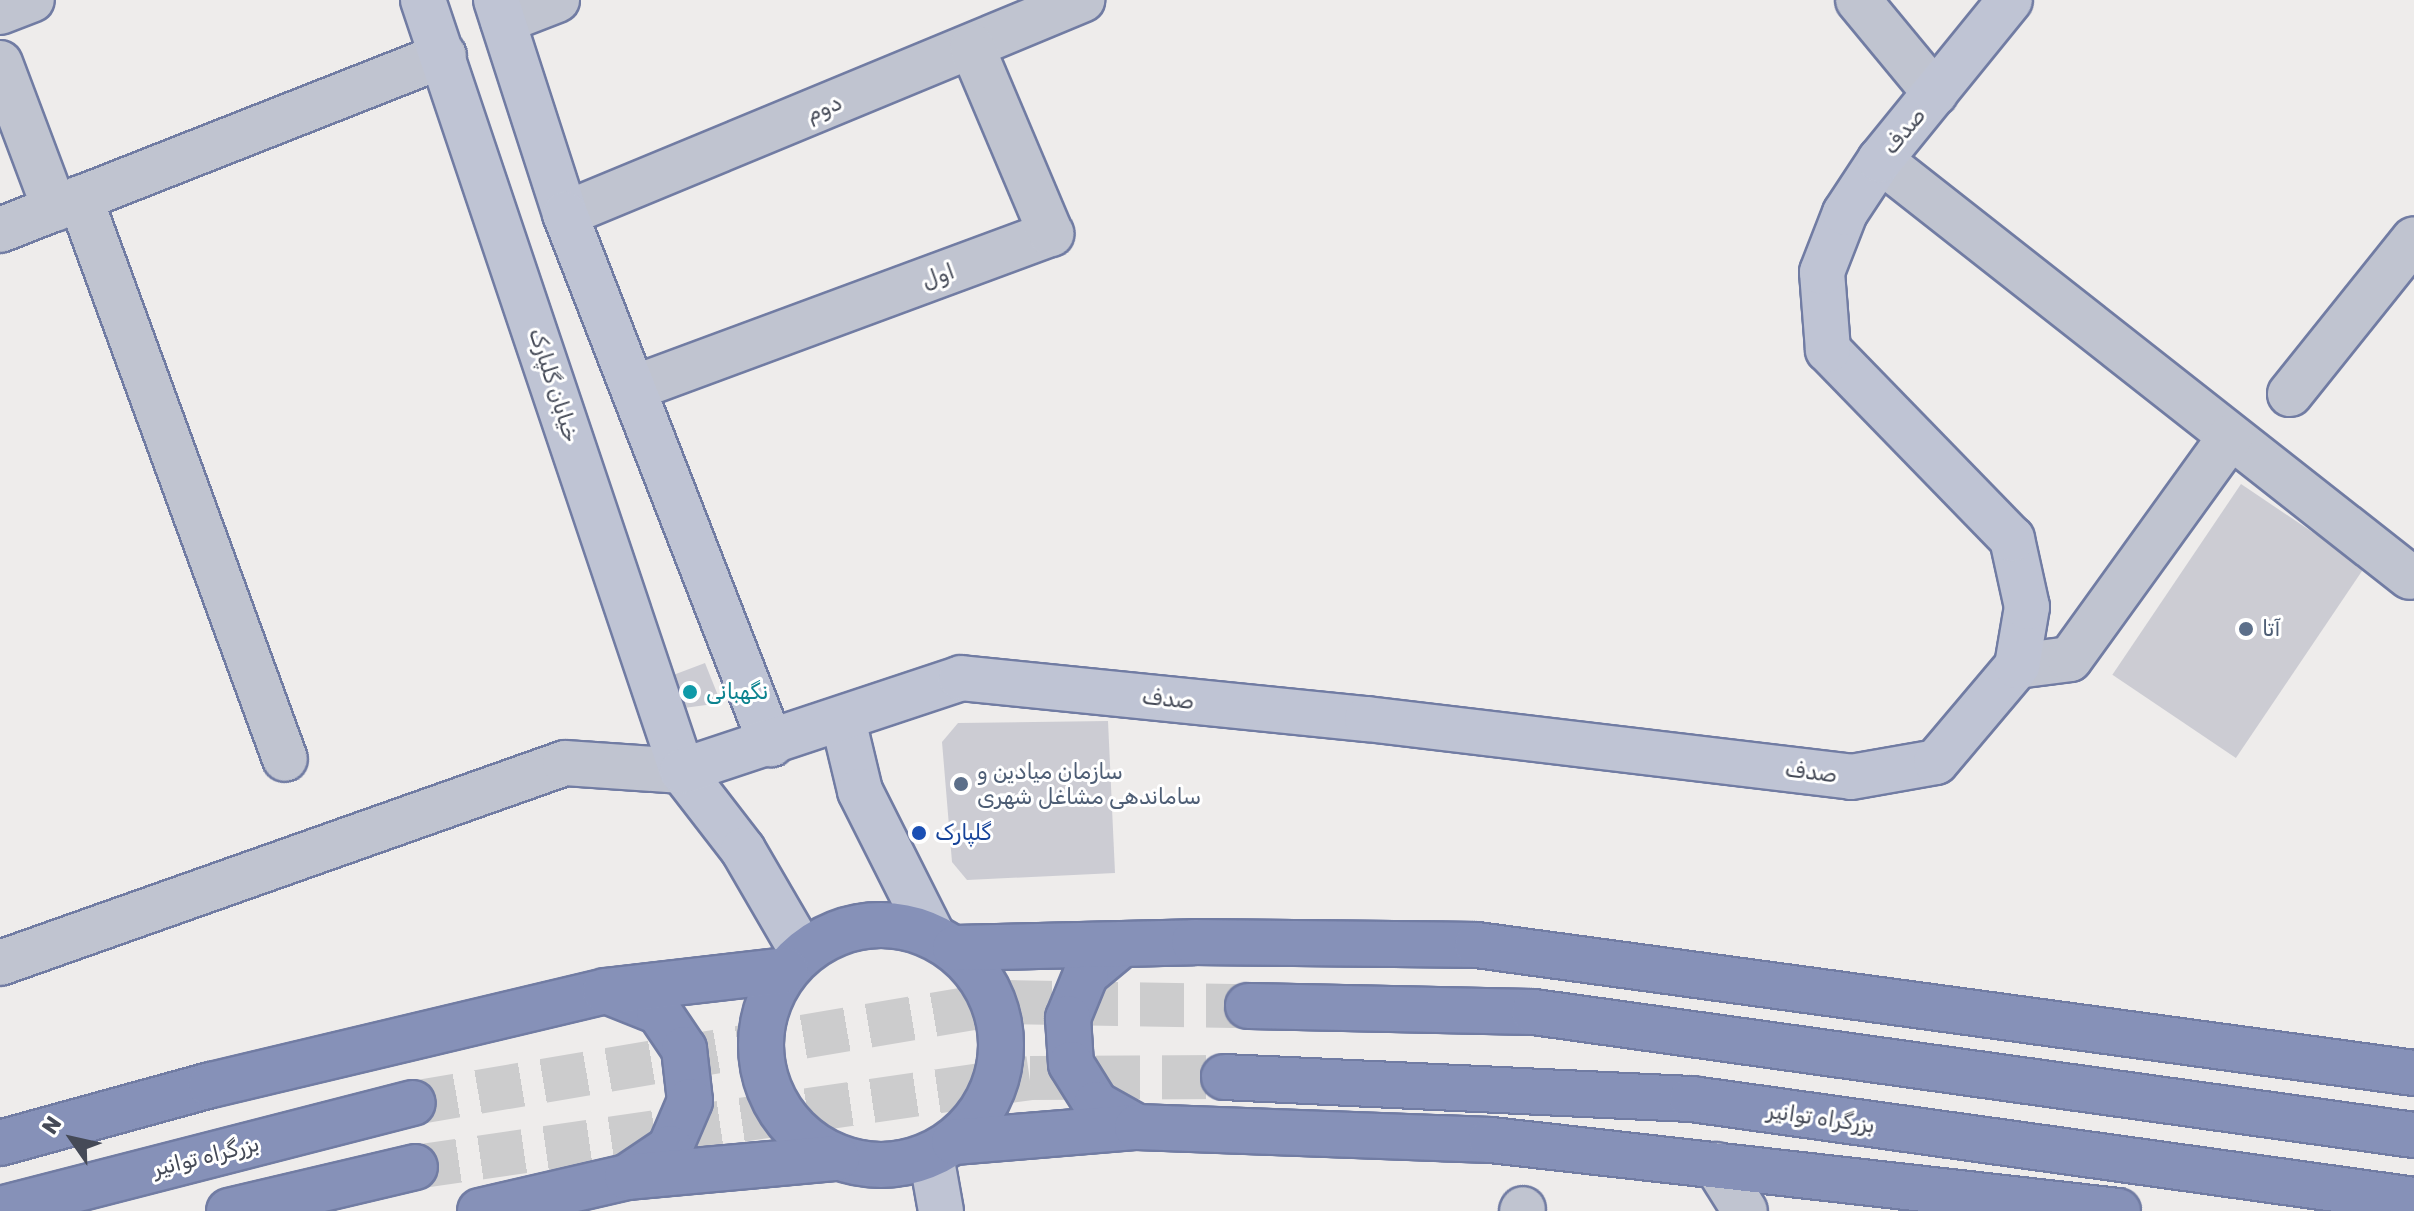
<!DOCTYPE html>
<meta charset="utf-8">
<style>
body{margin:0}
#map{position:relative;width:2414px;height:1211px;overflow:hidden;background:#eeeceb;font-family:Rubik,Vazirmatn,sans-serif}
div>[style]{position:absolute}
.building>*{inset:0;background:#ccccd3;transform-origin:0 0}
.highway-tunnel>*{height:44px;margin-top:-22px;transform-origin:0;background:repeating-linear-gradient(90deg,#cccccd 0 44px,transparent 0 66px)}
.roads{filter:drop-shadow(2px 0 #717ca3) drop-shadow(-2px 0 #717ca3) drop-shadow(0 2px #717ca3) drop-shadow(0 -2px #717ca3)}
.street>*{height:44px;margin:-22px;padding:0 22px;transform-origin:22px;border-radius:22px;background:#c0c4d0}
.secondary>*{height:44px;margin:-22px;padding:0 22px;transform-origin:22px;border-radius:22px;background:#bfc4d4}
.highway>*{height:44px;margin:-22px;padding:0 22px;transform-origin:22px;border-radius:22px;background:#8691b8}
.highway>.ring{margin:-22px;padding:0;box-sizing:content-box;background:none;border:44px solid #8691b8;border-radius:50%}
.dots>*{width:22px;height:22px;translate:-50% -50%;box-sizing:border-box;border:4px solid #fff;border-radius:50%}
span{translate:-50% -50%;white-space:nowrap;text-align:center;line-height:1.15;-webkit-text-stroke:6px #fff;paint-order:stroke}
.street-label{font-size:22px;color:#454a57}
.service-label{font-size:22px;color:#4e5e75}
.left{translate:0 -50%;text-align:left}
.culture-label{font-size:22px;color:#0d838f}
.transit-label{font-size:22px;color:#164399}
.north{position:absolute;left:32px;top:1099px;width:80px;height:80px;-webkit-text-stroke:6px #fff;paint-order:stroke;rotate:304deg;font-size:22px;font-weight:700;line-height:32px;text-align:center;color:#454a57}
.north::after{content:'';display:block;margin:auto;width:28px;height:36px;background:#454a57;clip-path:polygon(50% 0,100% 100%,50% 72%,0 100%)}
</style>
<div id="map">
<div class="building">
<div style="left:2241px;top:484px;width:149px;height:230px;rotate:34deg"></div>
<div style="clip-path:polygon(705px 663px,721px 703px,669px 710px,660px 680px)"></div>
<div style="clip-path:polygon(1108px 721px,1115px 873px,967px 880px,952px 862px,942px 742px,958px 723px)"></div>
</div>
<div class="highway-tunnel">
<div style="left:413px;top:1103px;width:604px;rotate:-9.63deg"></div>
<div style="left:1008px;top:1002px;width:240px;rotate:1deg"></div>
<div style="left:415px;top:1167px;width:621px;rotate:-8.23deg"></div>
<div style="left:1030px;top:1078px;width:194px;rotate:-0.3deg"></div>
</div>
<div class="roads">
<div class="street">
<div style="left:1858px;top:0;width:121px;rotate:50.4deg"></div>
<div style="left:0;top:12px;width:34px;rotate:-21deg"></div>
<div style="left:503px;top:21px;width:58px;rotate:-21.3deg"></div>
<div style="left:0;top:63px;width:156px;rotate:69.4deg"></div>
<div style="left:1880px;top:160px;width:674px;rotate:38.2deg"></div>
<div style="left:80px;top:198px;width:597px;rotate:69.93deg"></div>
<div style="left:565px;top:214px;width:560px;rotate:-22.49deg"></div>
<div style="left:0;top:230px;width:477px;rotate:-21.5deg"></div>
<div style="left:634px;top:388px;width:445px;rotate:-20.3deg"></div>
<div style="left:1051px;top:234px;width:203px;rotate:-112.9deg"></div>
<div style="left:2290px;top:394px;width:198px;rotate:-51.3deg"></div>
<div style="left:2017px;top:666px;width:53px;rotate:-7.5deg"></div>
<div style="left:2070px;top:659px;width:274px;rotate:-54.2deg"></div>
<div style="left:0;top:963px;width:599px;rotate:-19.49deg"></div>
<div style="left:565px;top:763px;width:117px;rotate:3.9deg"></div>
<div style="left:1716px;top:1165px;width:54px;rotate:57.8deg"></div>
<div style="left:1522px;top:1211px;width:2px;rotate:-63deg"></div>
</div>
<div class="secondary">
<div style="left:423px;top:0;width:813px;rotate:71.43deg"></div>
<div style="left:682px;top:771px;width:100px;rotate:52.3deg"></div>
<div style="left:743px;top:850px;width:119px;rotate:59.8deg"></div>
<div style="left:496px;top:0;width:225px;rotate:72.1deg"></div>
<div style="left:565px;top:214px;width:569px;rotate:68.76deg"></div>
<div style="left:843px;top:720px;width:73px;rotate:76.5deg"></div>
<div style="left:860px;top:791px;width:160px;rotate:63.3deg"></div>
<div style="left:682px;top:771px;width:294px;rotate:-18.4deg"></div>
<div style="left:961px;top:678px;width:408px;rotate:5.8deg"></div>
<div style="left:1367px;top:719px;width:487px;rotate:6.8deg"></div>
<div style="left:1851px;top:777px;width:86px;rotate:-10deg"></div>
<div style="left:1936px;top:762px;width:126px;rotate:-49.8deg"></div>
<div style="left:2017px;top:666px;width:60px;rotate:-80.4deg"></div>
<div style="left:2027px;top:607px;width:70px;rotate:-102.4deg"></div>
<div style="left:2012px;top:539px;width:264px;rotate:-134.2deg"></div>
<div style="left:1828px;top:350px;width:78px;rotate:-94.4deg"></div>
<div style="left:1822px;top:272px;width:63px;rotate:-68.7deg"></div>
<div style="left:1845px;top:213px;width:64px;rotate:-56.6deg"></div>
<div style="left:1880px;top:160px;width:206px;rotate:-50.9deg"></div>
<div style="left:931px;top:1155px;width:57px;rotate:79.9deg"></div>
</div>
<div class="highway">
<div class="ring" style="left:761px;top:925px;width:196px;height:196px"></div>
<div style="left:1122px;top:944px;width:47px;rotate:140.2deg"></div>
<div style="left:1086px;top:974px;width:48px;rotate:112.2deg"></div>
<div style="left:1068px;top:1018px;width:46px;rotate:86.3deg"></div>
<div style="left:1071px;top:1064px;width:47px;rotate:58deg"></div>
<div style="left:1096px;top:1104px;width:47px;rotate:29.3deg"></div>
<div style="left:955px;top:948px;width:239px;rotate:-1.4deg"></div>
<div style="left:1194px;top:942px;width:283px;rotate:0.6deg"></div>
<div style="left:1477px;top:945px;width:946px;rotate:7.78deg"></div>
<div style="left:609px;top:992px;width:54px;rotate:21.8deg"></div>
<div style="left:659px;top:1012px;width:45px;rotate:56deg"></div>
<div style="left:684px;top:1049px;width:52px;rotate:83.4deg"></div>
<div style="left:690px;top:1101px;width:51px;rotate:113.1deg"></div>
<div style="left:670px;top:1148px;width:52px;rotate:146deg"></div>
<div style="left:1248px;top:1006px;width:286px;rotate:1.2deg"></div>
<div style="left:1534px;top:1012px;width:889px;rotate:7.96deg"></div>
<div style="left:1224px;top:1077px;width:469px;rotate:2.7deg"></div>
<div style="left:1692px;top:1099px;width:729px;rotate:7.96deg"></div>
<div style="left:954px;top:1142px;width:184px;rotate:-4.7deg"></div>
<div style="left:1137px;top:1127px;width:354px;rotate:2.1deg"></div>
<div style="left:1491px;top:1140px;width:631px;rotate:6.46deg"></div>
<div style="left:0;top:1143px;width:219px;rotate:-15.4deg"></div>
<div style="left:211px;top:1085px;width:405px;rotate:-13.4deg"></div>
<div style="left:605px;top:991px;width:182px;rotate:-6.6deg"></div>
<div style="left:0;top:1209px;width:426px;rotate:-14.4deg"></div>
<div style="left:229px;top:1211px;width:191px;rotate:-13.3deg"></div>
<div style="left:480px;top:1211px;width:151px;rotate:-13deg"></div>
<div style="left:627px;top:1177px;width:211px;rotate:-5.2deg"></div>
</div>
</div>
<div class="dots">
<div style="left:2246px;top:629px;background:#5c6f8a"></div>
<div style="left:690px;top:692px;background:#0f9aa8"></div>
<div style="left:961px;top:784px;background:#5c6f8a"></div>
<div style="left:919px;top:833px;background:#1a4fb4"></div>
</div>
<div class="street-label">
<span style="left:824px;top:108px;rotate:-22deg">دوم</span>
<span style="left:1904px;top:131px;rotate:-50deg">صدف</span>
<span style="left:938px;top:276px;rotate:-20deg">اول</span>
<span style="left:554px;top:385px;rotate:72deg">خیابان گلپارک</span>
<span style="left:1168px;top:699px;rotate:6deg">صدف</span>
<span style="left:1811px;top:772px;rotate:7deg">صدف</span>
<span style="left:1821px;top:1118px;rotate:8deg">بزرگراه توانیر</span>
<span style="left:206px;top:1156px;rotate:-14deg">بزرگراه توانیر</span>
</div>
<div class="service-label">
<span class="left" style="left:2262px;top:629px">آتا</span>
<span class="left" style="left:977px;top:784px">سازمان میادین و<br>ساماندهی مشاغل شهری</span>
</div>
<div class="culture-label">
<span class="left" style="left:706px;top:692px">نگهبانی</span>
</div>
<div class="transit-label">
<span class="left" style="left:935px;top:833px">گلپارک</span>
</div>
<div class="north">N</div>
</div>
